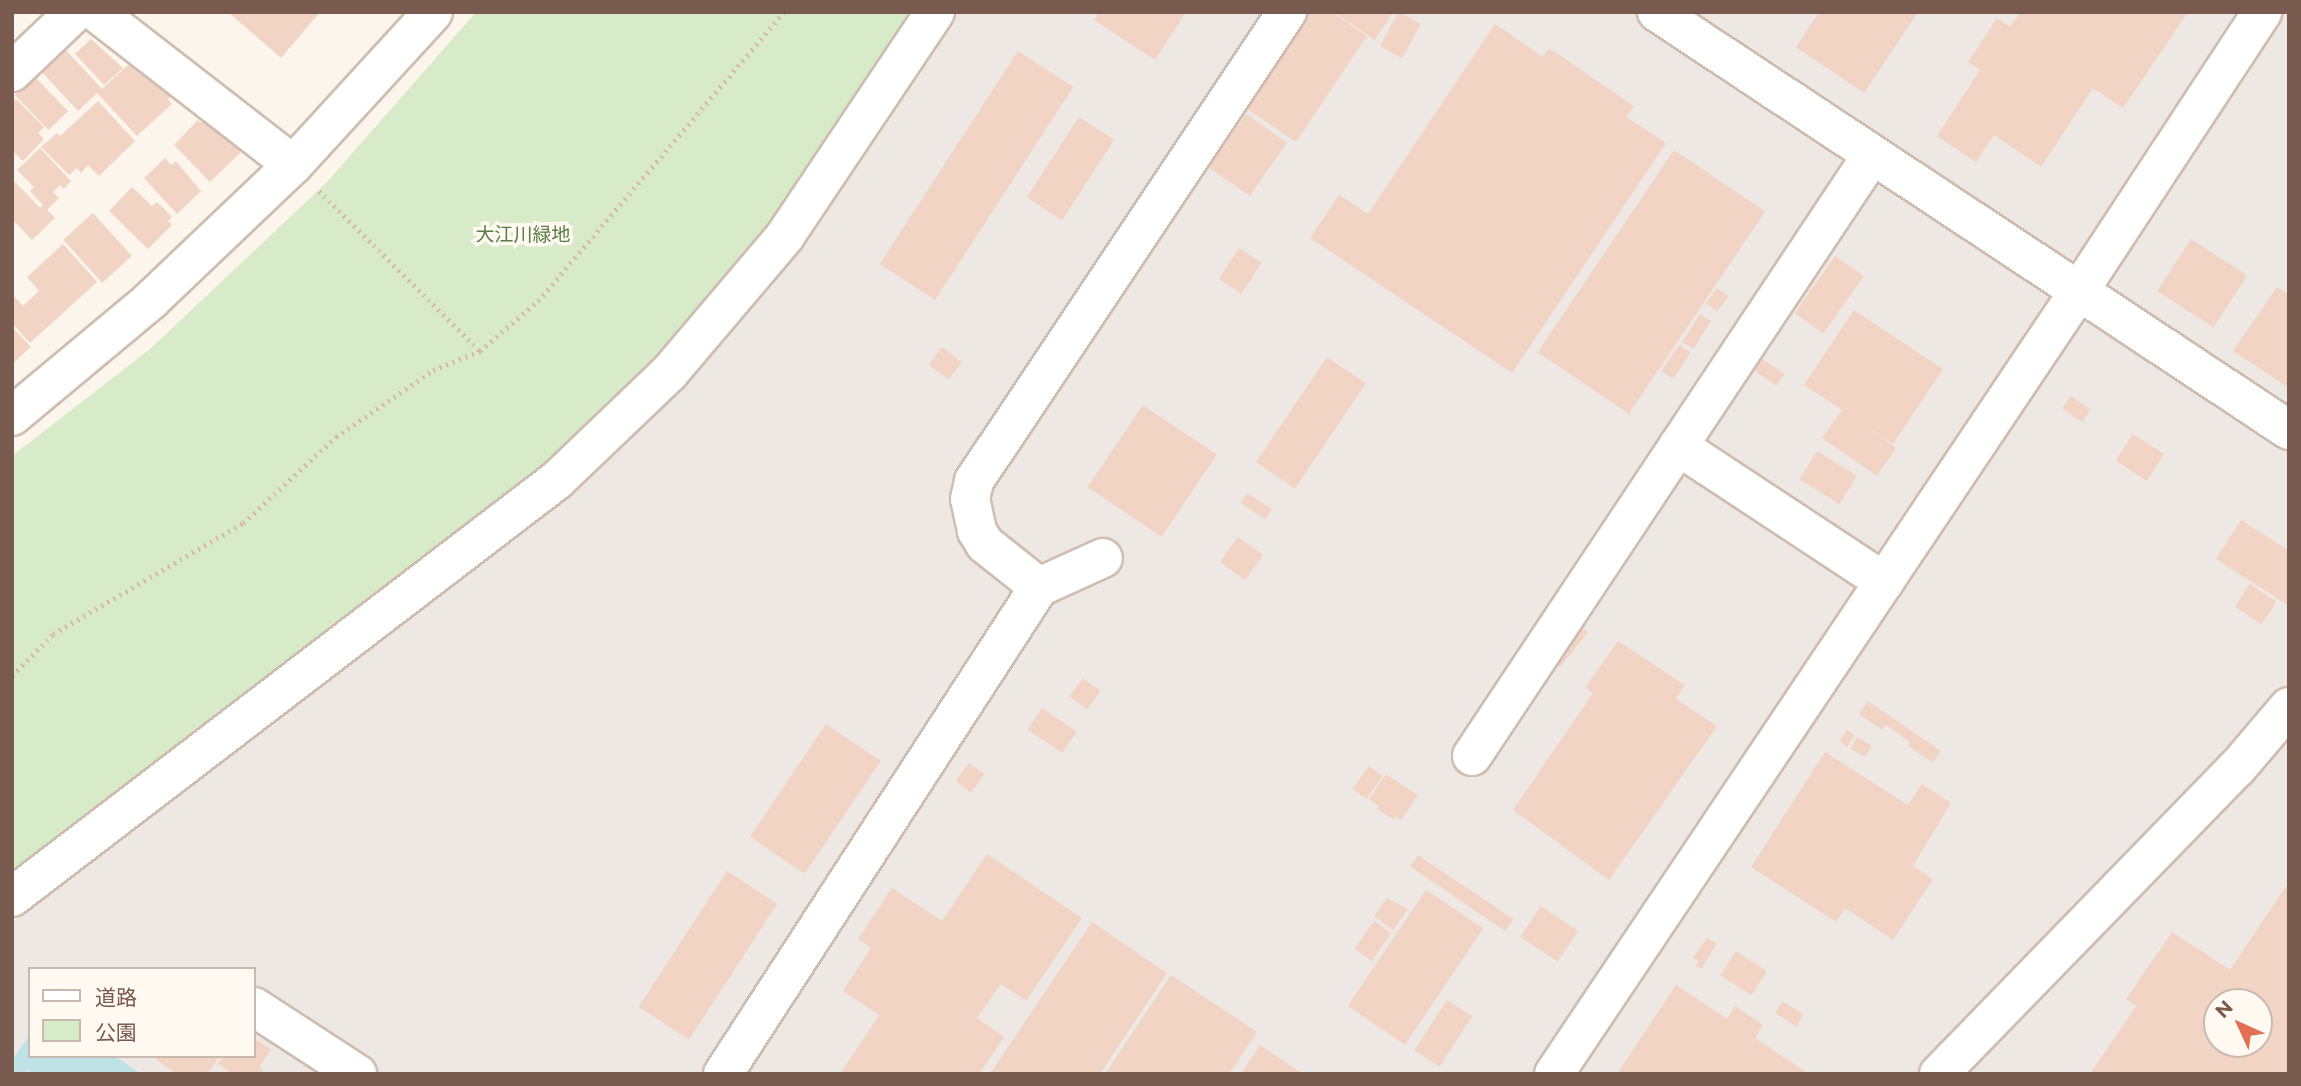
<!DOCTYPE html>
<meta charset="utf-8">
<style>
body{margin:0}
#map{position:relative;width:2301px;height:1086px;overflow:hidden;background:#fcf5eb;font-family:Montserrat,"Noto Sans JP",sans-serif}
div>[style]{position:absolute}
.industrial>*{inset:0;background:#eee8e4}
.green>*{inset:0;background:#d8ebc9}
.water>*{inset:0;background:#bfe2e7}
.building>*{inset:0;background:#f1d4c3;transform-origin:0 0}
.path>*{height:4.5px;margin-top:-2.25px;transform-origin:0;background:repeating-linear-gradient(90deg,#d7b7a6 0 2px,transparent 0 7px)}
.roads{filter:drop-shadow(2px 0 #cfbdb0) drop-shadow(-2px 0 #cfbdb0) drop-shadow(0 2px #cfbdb0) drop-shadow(0 -2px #cfbdb0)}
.minor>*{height:38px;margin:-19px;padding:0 19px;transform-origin:19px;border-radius:19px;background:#fff}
span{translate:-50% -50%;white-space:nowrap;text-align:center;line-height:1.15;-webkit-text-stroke:7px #fff9f2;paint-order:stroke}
.park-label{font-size:19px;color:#587d45}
.frame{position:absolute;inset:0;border:14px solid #785b4e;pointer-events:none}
.legend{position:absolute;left:28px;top:967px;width:228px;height:91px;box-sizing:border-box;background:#fff9f2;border:2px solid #c9bab0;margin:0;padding:9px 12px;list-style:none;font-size:21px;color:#785b4e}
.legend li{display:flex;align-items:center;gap:14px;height:35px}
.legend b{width:35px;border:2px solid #c9bab0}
.north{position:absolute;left:2203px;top:988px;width:70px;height:70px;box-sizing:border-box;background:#fff9f2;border:2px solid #c9bab0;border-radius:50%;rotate:315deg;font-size:19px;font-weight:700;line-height:28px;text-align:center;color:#785b4e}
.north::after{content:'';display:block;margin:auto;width:24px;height:32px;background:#e36f54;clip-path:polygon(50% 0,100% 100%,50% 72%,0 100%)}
</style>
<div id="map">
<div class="industrial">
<div style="clip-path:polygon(evenodd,959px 12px,2289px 12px,2289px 1074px,12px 1074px,12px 922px,565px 493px,681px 386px,803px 246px,959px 12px,30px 969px,254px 969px,254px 1056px,30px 1056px,30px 969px,959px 12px,2217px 1002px,2259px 1002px,2259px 1044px,2217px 1044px,2217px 1002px)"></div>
</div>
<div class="green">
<div style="clip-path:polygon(476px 12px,910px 12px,771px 223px,656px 361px,554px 456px,12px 870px,12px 456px,150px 349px,326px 183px)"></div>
</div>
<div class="water">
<div style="clip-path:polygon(30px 1035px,30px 1056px,115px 1056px,141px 1074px,33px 1074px,28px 1070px,25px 1074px,12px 1074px,12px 1060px)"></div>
</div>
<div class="building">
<div style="clip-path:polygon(228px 12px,320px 12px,281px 58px)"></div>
<div style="clip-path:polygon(1099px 12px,1186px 12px,1155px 60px,1094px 20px)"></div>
<div style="clip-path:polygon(1302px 12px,1332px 12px,1367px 36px,1296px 142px,1238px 103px)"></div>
<div style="clip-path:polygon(1334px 12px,1393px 12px,1375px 40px)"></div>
<div style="left:1399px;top:12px;width:25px;height:39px;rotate:29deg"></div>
<div style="clip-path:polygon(1819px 12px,1918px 12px,1864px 93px,1796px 47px)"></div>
<div style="clip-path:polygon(2020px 12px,2188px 12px,2123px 108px,2093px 88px,2041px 167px,1994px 135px,1976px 162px,1937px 136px,1980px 70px,1968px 62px,1997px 18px,2010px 27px)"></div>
<div style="clip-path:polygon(1495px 24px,1543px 57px,1549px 48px,1634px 106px,1626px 117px,1666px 143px,1512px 373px,1310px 238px,1339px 195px,1368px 214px)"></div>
<div style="clip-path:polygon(91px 39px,123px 68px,104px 85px,75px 54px)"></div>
<div style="clip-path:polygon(64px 48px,102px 89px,131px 62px,163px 86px,172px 95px,168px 99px,172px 104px,137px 136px,97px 93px,78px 111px,41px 71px)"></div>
<div style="left:1018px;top:51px;width:66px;height:254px;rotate:33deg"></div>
<div style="left:34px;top:76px;width:49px;height:27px;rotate:46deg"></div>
<div style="clip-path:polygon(16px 99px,44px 127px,38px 133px,44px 139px,23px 161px,12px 150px,12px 103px)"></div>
<div style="clip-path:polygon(98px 101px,135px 141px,99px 176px,88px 165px,81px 173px,77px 168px,69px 175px,41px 147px,57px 133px,60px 136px)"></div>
<div style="left:1246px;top:114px;width:50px;height:65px;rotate:35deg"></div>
<div style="clip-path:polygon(209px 115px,243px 150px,210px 182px,174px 145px,198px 120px,200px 123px)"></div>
<div style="left:1079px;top:117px;width:42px;height:96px;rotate:33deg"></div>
<div style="clip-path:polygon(40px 148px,71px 181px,64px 189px,60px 185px,53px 192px,59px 198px,47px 210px,55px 218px,32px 240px,12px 219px,12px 179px,40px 208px,43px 205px,30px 191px,34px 187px,17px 170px)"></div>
<div style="left:1674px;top:150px;width:110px;height:244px;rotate:34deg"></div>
<div style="clip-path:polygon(165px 158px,171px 165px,176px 161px,201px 191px,177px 214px,144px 178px)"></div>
<div style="clip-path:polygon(132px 187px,152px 206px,157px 202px,172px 217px,168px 221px,172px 225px,148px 249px,109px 211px)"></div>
<div style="left:93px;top:213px;width:58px;height:40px;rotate:48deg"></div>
<div style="left:2191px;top:239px;width:67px;height:62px;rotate:33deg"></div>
<div style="clip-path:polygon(63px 244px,97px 282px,30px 343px,12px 323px,12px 294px,23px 306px,39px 291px,27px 277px)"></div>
<div style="left:1239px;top:248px;width:27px;height:37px;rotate:33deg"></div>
<div style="left:1835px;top:256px;width:35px;height:70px;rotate:35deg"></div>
<div style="clip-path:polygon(2277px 287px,2289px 295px,2289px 388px,2233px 351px)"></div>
<div style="left:1717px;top:288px;width:14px;height:19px;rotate:36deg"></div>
<div style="clip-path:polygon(1854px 310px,1943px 369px,1893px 444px,1862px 424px,1896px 448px,1877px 476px,1822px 438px,1842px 410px,1804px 385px)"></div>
<div style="left:1700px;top:314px;width:13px;height:33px;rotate:32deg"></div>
<div style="clip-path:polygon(12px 327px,31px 347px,12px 364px)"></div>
<div style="left:1679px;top:345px;width:14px;height:31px;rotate:34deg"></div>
<div style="left:942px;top:347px;width:25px;height:22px;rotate:37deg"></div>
<div style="left:1327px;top:357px;width:47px;height:127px;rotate:34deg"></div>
<div style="left:1762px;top:359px;width:27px;height:14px;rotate:34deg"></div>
<div style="left:2071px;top:396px;width:24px;height:15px;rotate:35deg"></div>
<div style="left:1143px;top:405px;width:89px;height:99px;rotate:34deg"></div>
<div style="left:2133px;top:434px;width:37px;height:32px;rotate:33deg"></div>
<div style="left:1817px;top:451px;width:47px;height:33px;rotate:32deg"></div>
<div style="left:1247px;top:493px;width:30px;height:12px;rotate:33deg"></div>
<div style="clip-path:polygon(2241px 520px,2289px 551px,2289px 606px,2216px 559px)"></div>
<div style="left:1238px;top:537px;width:31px;height:31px;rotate:36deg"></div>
<div style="left:2250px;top:584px;width:32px;height:27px;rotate:34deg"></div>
<div style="left:1578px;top:624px;width:13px;height:45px;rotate:39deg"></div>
<div style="clip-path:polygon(1618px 641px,1685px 685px,1676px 699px,1717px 726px,1609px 880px,1513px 810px,1593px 693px,1585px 688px)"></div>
<div style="left:1083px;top:678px;width:22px;height:23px;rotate:36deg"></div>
<div style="clip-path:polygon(1868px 701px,1941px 751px,1933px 763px,1907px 745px,1910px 742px,1886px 725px,1882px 730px,1859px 714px)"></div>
<div style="left:1042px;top:708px;width:42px;height:26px;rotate:34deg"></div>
<div style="left:826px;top:724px;width:66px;height:136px;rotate:34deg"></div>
<div style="left:1847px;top:730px;width:9px;height:14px;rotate:32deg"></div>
<div style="left:1857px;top:737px;width:17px;height:13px;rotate:31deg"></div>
<div style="clip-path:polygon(1825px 752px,1908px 805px,1922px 784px,1951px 803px,1913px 866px,1933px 879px,1893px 940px,1845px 908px,1836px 922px,1751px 867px)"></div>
<div style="left:969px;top:763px;width:19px;height:23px;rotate:36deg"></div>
<div style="left:1369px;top:766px;width:17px;height:28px;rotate:36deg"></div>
<div style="clip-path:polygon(1386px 774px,1418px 795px,1401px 820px,1396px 816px,1394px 820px,1377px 809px,1379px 806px,1369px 799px)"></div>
<div style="clip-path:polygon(987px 854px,1082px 918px,1026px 1001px,1001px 984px,977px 1018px,1004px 1037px,979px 1074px,840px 1074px,879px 1015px,843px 991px,871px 948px,858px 939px,892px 888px,942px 921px)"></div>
<div style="left:1418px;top:855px;width:115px;height:14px;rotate:34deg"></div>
<div style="left:727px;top:871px;width:60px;height:162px;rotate:33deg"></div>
<div style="clip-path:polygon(evenodd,2289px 882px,2289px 1074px,2090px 1074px,2136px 1006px,2126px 999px,2172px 932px,2230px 970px,2289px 882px,2217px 1002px,2259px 1002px,2259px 1044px,2217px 1044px,2217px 1002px)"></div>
<div style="left:1426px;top:890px;width:69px;height:140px;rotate:34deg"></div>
<div style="clip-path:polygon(1387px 898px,1408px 909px,1393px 930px,1374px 916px)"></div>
<div style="left:1541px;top:906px;width:45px;height:37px;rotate:34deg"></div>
<div style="left:1374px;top:921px;width:21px;height:34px;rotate:35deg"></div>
<div style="clip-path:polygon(1092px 922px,1167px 973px,1100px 1074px,990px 1074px)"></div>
<div style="clip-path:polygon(1707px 938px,1717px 944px,1701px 969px,1696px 965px,1699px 961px,1693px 958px)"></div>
<div style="left:1736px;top:951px;width:37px;height:29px;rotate:33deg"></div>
<div style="clip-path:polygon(1171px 975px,1257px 1032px,1229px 1074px,1105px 1074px)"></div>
<div style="clip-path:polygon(1676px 985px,1727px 1019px,1735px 1006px,1763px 1025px,1755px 1038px,1809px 1074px,1617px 1074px)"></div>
<div style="left:1447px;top:1000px;width:30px;height:60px;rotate:33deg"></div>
<div style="left:1783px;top:1001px;width:25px;height:14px;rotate:34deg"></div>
<div style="clip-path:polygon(254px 1038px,271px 1050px,259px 1067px,263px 1070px,261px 1074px,227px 1074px,229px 1071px,218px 1064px,223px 1056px,254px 1056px)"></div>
<div style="clip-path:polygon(1260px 1045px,1303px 1074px,1241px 1074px)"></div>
<div style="clip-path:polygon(152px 1056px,220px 1056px,207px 1074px,176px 1074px)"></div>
</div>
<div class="path">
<div style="left:319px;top:191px;width:227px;rotate:44.8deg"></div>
<div style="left:12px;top:676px;width:59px;rotate:-45.7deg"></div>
<div style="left:53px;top:634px;width:220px;rotate:-30.3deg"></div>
<div style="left:243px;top:523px;width:127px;rotate:-42.8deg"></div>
<div style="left:336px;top:437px;width:118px;rotate:-34.6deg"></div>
<div style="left:433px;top:370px;width:51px;rotate:-22deg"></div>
<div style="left:480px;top:351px;width:77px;rotate:-40.8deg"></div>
<div style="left:538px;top:301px;width:380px;rotate:-49.6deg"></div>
</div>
<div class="roads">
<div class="minor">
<div style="left:96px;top:12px;width:249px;rotate:37.8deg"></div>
<div style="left:1657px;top:12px;width:758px;rotate:33.48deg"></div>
<div style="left:12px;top:72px;width:87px;rotate:-43.6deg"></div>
<div style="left:12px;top:416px;width:181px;rotate:-39.8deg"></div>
<div style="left:151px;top:300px;width:196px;rotate:-43.6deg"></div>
<div style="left:293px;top:165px;width:207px;rotate:-47.5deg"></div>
<div style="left:1678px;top:446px;width:247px;rotate:33.4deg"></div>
<div style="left:1039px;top:587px;width:69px;rotate:-141.5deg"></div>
<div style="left:985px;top:544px;width:15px;rotate:-122deg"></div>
<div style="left:977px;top:531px;width:33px;rotate:-102deg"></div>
<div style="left:970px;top:499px;width:18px;rotate:-77deg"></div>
<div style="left:974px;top:481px;width:564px;rotate:-56.28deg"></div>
<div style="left:1472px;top:756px;width:722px;rotate:-56.35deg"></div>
<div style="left:12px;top:897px;width:686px;rotate:-37.42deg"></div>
<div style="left:557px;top:480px;width:155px;rotate:-43.7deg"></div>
<div style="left:669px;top:373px;width:180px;rotate:-49.7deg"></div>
<div style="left:785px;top:236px;width:270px;rotate:-56.2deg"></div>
<div style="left:254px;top:1007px;width:123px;rotate:33deg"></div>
<div style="left:723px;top:1074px;width:581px;rotate:-57.02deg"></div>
<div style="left:1039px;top:587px;width:70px;rotate:-24.4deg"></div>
<div style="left:1554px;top:1074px;width:943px;rotate:-56.16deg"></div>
<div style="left:2079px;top:291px;width:334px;rotate:-56.7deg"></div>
<div style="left:1939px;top:1074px;width:427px;rotate:-45.8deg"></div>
<div style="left:2237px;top:768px;width:80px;rotate:-49.6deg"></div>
</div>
</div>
<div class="park-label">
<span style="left:523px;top:235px">大江川緑地</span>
</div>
<div class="frame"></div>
<ul class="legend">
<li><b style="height:9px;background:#fff"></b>道路</li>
<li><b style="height:19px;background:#d8ebc9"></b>公園</li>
</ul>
<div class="north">N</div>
</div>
